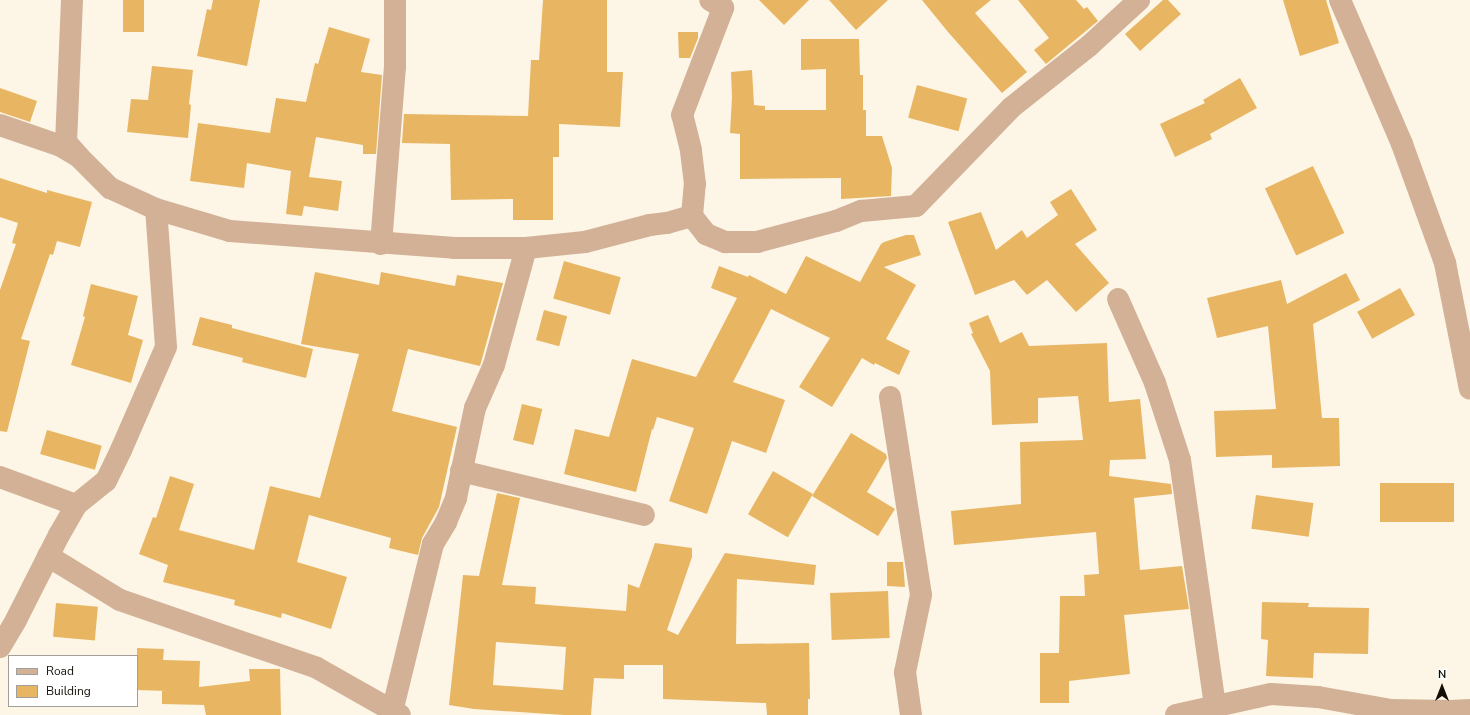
<!DOCTYPE html>
<style>
body{margin:0}
#map{position:relative;width:1470px;height:715px;overflow:hidden;background:#fdf5e5;font-family:"Nunito Sans",sans-serif}
div>[style]{position:absolute}
.building>*{inset:0;background:#e8b663;transform-origin:0 0}
.minor>*{height:22px;margin:-11px;padding:0 11px;transform-origin:11px;border-radius:11px;background:#d2b197}
span{translate:-50% -50%;white-space:nowrap;text-align:center;line-height:1.15;-webkit-text-stroke:3px #fff;paint-order:stroke}
.legend{position:absolute;left:8px;top:655px;width:130px;height:52px;box-sizing:border-box;background:#fff;border:1px solid #a19f9b;margin:0;padding:5px 7px;list-style:none;font-size:12px;color:#130e06}
.legend li{display:flex;align-items:center;gap:8px;height:20px}
.legend b{width:20px;border:1px solid #a19f9b}
.north{position:absolute;left:1422px;top:667px;width:40px;height:40px;-webkit-text-stroke:3px #fff;paint-order:stroke;rotate:0deg;font-size:11px;font-weight:700;line-height:16px;text-align:center;color:#130e06}
.north::after{content:'';display:block;margin:auto;width:14px;height:18px;background:#130e06;clip-path:polygon(50% 0,100% 100%,50% 72%,0 100%)}
</style>
<div id="map">
<div class="building">
<div style="left:123px;top:0;width:21px;height:32px"></div>
<div style="clip-path:polygon(213px 0,260px 0,247px 66px,197px 56px,207px 9px,211px 10px)"></div>
<div style="clip-path:polygon(543px 0,607px 0,607px 72px,623px 72px,620px 127px,559px 124px,559px 157px,553px 157px,553px 220px,513px 220px,513px 199px,451px 200px,450px 144px,402px 143px,404px 114px,528px 116px,531px 60px,539px 60px)"></div>
<div style="clip-path:polygon(759px 0,809px 0,784px 25px)"></div>
<div style="clip-path:polygon(829px 0,888px 0,856px 30px)"></div>
<div style="clip-path:polygon(922px 0,991px 0,975px 13px,1027px 72px,1002px 93px,948px 32px)"></div>
<div style="clip-path:polygon(1018px 0,1076px 0,1084px 9px,1087px 7px,1098px 21px,1046px 64px,1034px 50px,1049px 38px)"></div>
<div style="clip-path:polygon(1163px 0,1168px 0,1181px 14px,1140px 51px,1125px 34px)"></div>
<div style="clip-path:polygon(1283px 0,1326px 0,1339px 43px,1300px 56px)"></div>
<div style="clip-path:polygon(329px 27px,370px 39px,361px 72px,382px 75px,376px 154px,363px 154px,363px 145px,316px 137px,309px 177px,342px 181px,338px 211px,304px 206px,302px 216px,286px 214px,291px 171px,247px 163px,244px 188px,190px 181px,198px 123px,270px 133px,276px 98px,306px 102px,315px 63px,318px 64px)"></div>
<div style="clip-path:polygon(678px 32px,698px 32px,698px 38px,690px 58px,679px 58px)"></div>
<div style="clip-path:polygon(801px 39px,859px 39px,860px 75px,863px 75px,863px 110px,866px 110px,866px 136px,882px 136px,892px 168px,891px 196px,841px 199px,841px 178px,740px 179px,740px 134px,730px 133px,732px 97px,731px 72px,752px 70px,754px 105px,765px 106px,765px 110px,826px 110px,826px 69px,801px 70px)"></div>
<div style="clip-path:polygon(152px 66px,193px 70px,189px 104px,191px 105px,188px 138px,127px 132px,131px 99px,148px 100px)"></div>
<div style="clip-path:polygon(1240px 78px,1257px 108px,1210px 134px,1212px 139px,1175px 157px,1160px 124px,1205px 103px,1203px 100px)"></div>
<div style="left:917px;top:85px;width:52px;height:34px;rotate:15deg"></div>
<div style="clip-path:polygon(0 88px,37px 101px,30px 122px,0 112px)"></div>
<div style="left:1313px;top:166px;width:74px;height:53px;rotate:65deg"></div>
<div style="clip-path:polygon(0 178px,47px 193px,47px 190px,92px 202px,80px 247px,57px 241px,53px 255px,50px 254px,21px 339px,30px 341px,7px 432px,0 431px,0 290px,16px 244px,12px 243px,18px 223px,0 217px)"></div>
<div style="clip-path:polygon(1071px 189px,1097px 230px,1075px 244px,1109px 283px,1076px 312px,1047px 280px,1027px 295px,1014px 280px,975px 295px,948px 222px,981px 212px,996px 250px,1022px 230px,1027px 238px,1058px 215px,1050px 202px)"></div>
<div style="clip-path:polygon(906px 235px,914px 235px,921px 255px,884px 267px,916px 285px,886px 339px,910px 351px,899px 375px,875px 363px,874px 365px,862px 358px,832px 407px,799px 387px,830px 338px,771px 309px,733px 382px,785px 400px,766px 453px,732px 441px,707px 514px,669px 501px,694px 428px,657px 417px,653px 430px,652px 429px,636px 492px,564px 474px,575px 429px,609px 437px,632px 359px,696px 377px,737px 298px,711px 288px,719px 266px,748px 277px,749px 275px,786px 294px,806px 256px,860px 282px,881px 244px,884px 242px)"></div>
<div style="left:564px;top:261px;width:59px;height:39px;rotate:16deg"></div>
<div style="clip-path:polygon(315px 272px,379px 285px,381px 272px,455px 286px,457px 275px,503px 283px,480px 366px,408px 349px,392px 411px,457px 427px,439px 507px,422px 538px,418px 555px,389px 548px,391px 538px,309px 515px,297px 562px,347px 577px,331px 629px,282px 613px,281px 618px,234px 605px,235px 600px,163px 582px,168px 565px,139px 554px,153px 517px,156px 518px,170px 476px,194px 484px,179px 530px,254px 550px,270px 486px,320px 498px,359px 354px,301px 344px)"></div>
<div style="clip-path:polygon(1346px 273px,1360px 300px,1313px 324px,1322px 418px,1339px 418px,1340px 466px,1272px 468px,1272px 455px,1216px 457px,1214px 411px,1276px 409px,1268px 326px,1217px 338px,1207px 298px,1281px 280px,1287px 304px)"></div>
<div style="clip-path:polygon(91px 284px,138px 296px,128px 335px,143px 340px,131px 383px,71px 365px,85px 317px,83px 316px)"></div>
<div style="left:1400px;top:288px;width:31px;height:49px;rotate:61deg"></div>
<div style="left:544px;top:310px;width:24px;height:31px;rotate:15deg"></div>
<div style="clip-path:polygon(988px 315px,1000px 343px,1022px 332px,1029px 346px,1107px 343px,1109px 402px,1140px 399px,1146px 459px,1110px 460px,1109px 476px,1171px 484px,1172px 494px,1134px 498px,1140px 570px,1182px 566px,1189px 609px,1124px 615px,1130px 674px,1069px 681px,1069px 703px,1040px 703px,1040px 653px,1059px 653px,1060px 596px,1085px 596px,1084px 575px,1099px 574px,1096px 532px,954px 545px,951px 511px,1021px 504px,1020px 442px,1083px 440px,1078px 396px,1038px 398px,1038px 423px,992px 425px,990px 371px,971px 334px,973px 333px,969px 323px)"></div>
<div style="clip-path:polygon(200px 317px,232px 325px,232px 328px,313px 349px,306px 378px,242px 362px,243px 358px,192px 345px)"></div>
<div style="left:522px;top:404px;width:21px;height:37px;rotate:14deg"></div>
<div style="left:47px;top:430px;width:57px;height:25px;rotate:16deg"></div>
<div style="clip-path:polygon(851px 433px,886px 454px,887px 458px,867px 492px,895px 509px,878px 536px,812px 496px)"></div>
<div style="left:773px;top:471px;width:46px;height:50px;rotate:30deg"></div>
<div style="left:1380px;top:483px;width:74px;height:39px"></div>
<div style="clip-path:polygon(evenodd,497px 493px,520px 498px,502px 585px,536px 587px,535px 604px,626px 611px,628px 584px,639px 588px,655px 543px,692px 548px,692px 557px,667px 630px,678px 635px,725px 553px,816px 565px,814px 585px,737px 579px,736px 644px,809px 643px,810px 699px,808px 699px,808px 715px,767px 715px,766px 703px,663px 699px,663px 665px,624px 665px,624px 679px,594px 678px,591px 715px,564px 715px,474px 709px,449px 705px,463px 575px,479px 576px,497px 493px,496px 642px,566px 647px,563px 690px,493px 685px,496px 642px)"></div>
<div style="left:1256px;top:495px;width:58px;height:34px;rotate:8deg"></div>
<div style="clip-path:polygon(887px 562px,903px 562px,905px 587px,887px 586px)"></div>
<div style="left:888px;top:591px;width:47px;height:58px;rotate:88deg"></div>
<div style="clip-path:polygon(1262px 602px,1309px 603px,1308px 607px,1369px 608px,1368px 654px,1314px 653px,1313px 678px,1266px 676px,1268px 640px,1261px 639px)"></div>
<div style="left:56px;top:603px;width:42px;height:34px;rotate:5deg"></div>
<div style="clip-path:polygon(137px 648px,164px 649px,163px 660px,200px 661px,199px 687px,250px 681px,249px 669px,280px 669px,281px 715px,206px 715px,204px 705px,162px 704px,162px 691px,167px 691px,137px 690px)"></div>
</div>
<div class="minor">
<div style="left:72px;top:0;width:142px;rotate:92.4deg"></div>
<div style="left:66px;top:142px;width:18px;rotate:49deg"></div>
<div style="left:1340px;top:0;width:157px;rotate:66.7deg"></div>
<div style="left:1402px;top:144px;width:127px;rotate:70.1deg"></div>
<div style="left:1445px;top:263px;width:128px;rotate:78.8deg"></div>
<div style="left:0;top:125px;width:65px;rotate:19deg"></div>
<div style="left:61px;top:146px;width:21px;rotate:31deg"></div>
<div style="left:79px;top:157px;width:44px;rotate:45deg"></div>
<div style="left:110px;top:188px;width:51px;rotate:24.5deg"></div>
<div style="left:156px;top:209px;width:77px;rotate:16.6deg"></div>
<div style="left:230px;top:231px;width:225px;rotate:4.3deg"></div>
<div style="left:454px;top:248px;width:72px"></div>
<div style="left:526px;top:248px;width:59px;rotate:-5.8deg"></div>
<div style="left:585px;top:242px;width:67px;rotate:-14.7deg"></div>
<div style="left:650px;top:225px;width:17px;rotate:-7deg"></div>
<div style="left:667px;top:223px;width:26px;rotate:-16deg"></div>
<div style="left:692px;top:216px;width:23px;rotate:52deg"></div>
<div style="left:706px;top:234px;width:21px;rotate:23deg"></div>
<div style="left:725px;top:242px;width:32px"></div>
<div style="left:757px;top:242px;width:82px;rotate:-14.9deg"></div>
<div style="left:836px;top:221px;width:27px;rotate:-22deg"></div>
<div style="left:861px;top:211px;width:55px;rotate:-5.2deg"></div>
<div style="left:916px;top:206px;width:138px;rotate:-45.9deg"></div>
<div style="left:1012px;top:107px;width:98px;rotate:-38.4deg"></div>
<div style="left:1089px;top:46px;width:68px;rotate:-42.6deg"></div>
<div style="left:692px;top:216px;width:32px;rotate:-85deg"></div>
<div style="left:695px;top:184px;width:34px;rotate:-97deg"></div>
<div style="left:691px;top:150px;width:36px;rotate:-104deg"></div>
<div style="left:682px;top:115px;width:115px;rotate:-69deg"></div>
<div style="left:723px;top:8px;width:15px;rotate:-148deg"></div>
<div style="left:381px;top:244px;width:178px;rotate:-85.5deg"></div>
<div style="left:395px;top:67px;width:67px;rotate:-90deg"></div>
<div style="left:1118px;top:299px;width:92px;rotate:66.2deg"></div>
<div style="left:1155px;top:383px;width:81px;rotate:72deg"></div>
<div style="left:1180px;top:460px;width:249px;rotate:81.9deg"></div>
<div style="left:890px;top:397px;width:200px;rotate:81.1deg"></div>
<div style="left:921px;top:595px;width:79px;rotate:101.7deg"></div>
<div style="left:905px;top:672px;width:43px;rotate:82.1deg"></div>
<div style="left:461px;top:471px;width:188px;rotate:13.5deg"></div>
<div style="left:0;top:477px;width:81px;rotate:20.2deg"></div>
<div style="left:48px;top:556px;width:84px;rotate:31.4deg"></div>
<div style="left:120px;top:600px;width:208px;rotate:19deg"></div>
<div style="left:317px;top:668px;width:95px;rotate:29.5deg"></div>
<div style="left:0;top:647px;width:31px;rotate:-59deg"></div>
<div style="left:16px;top:620px;width:95px;rotate:-63.2deg"></div>
<div style="left:59px;top:535px;width:34px;rotate:-60deg"></div>
<div style="left:76px;top:505px;width:38px;rotate:-39deg"></div>
<div style="left:106px;top:481px;width:34px;rotate:-64deg"></div>
<div style="left:121px;top:450px;width:112px;rotate:-66.4deg"></div>
<div style="left:166px;top:347px;width:138px;rotate:-94.1deg"></div>
<div style="left:392px;top:712px;width:173px;rotate:-76.3deg"></div>
<div style="left:433px;top:544px;width:26px;rotate:-59deg"></div>
<div style="left:446px;top:522px;width:26px;rotate:-67deg"></div>
<div style="left:456px;top:498px;width:92px;rotate:-78.1deg"></div>
<div style="left:475px;top:408px;width:47px;rotate:-66.2deg"></div>
<div style="left:494px;top:365px;width:121px;rotate:-74.7deg"></div>
<div style="left:1176px;top:715px;width:97px;rotate:-12.5deg"></div>
<div style="left:1271px;top:694px;width:47px;rotate:3.7deg"></div>
<div style="left:1318px;top:697px;width:73px;rotate:10.2deg"></div>
<div style="left:1390px;top:710px;width:60px;rotate:1deg"></div>
<div style="left:1450px;top:711px;width:20px;rotate:-3deg"></div>
</div>
<ul class="legend">
<li><b style="height:5px;background:#d2b197"></b>Road</li>
<li><b style="height:11px;background:#e8b663"></b>Building</li>
</ul>
<div class="north">N</div>
</div>
